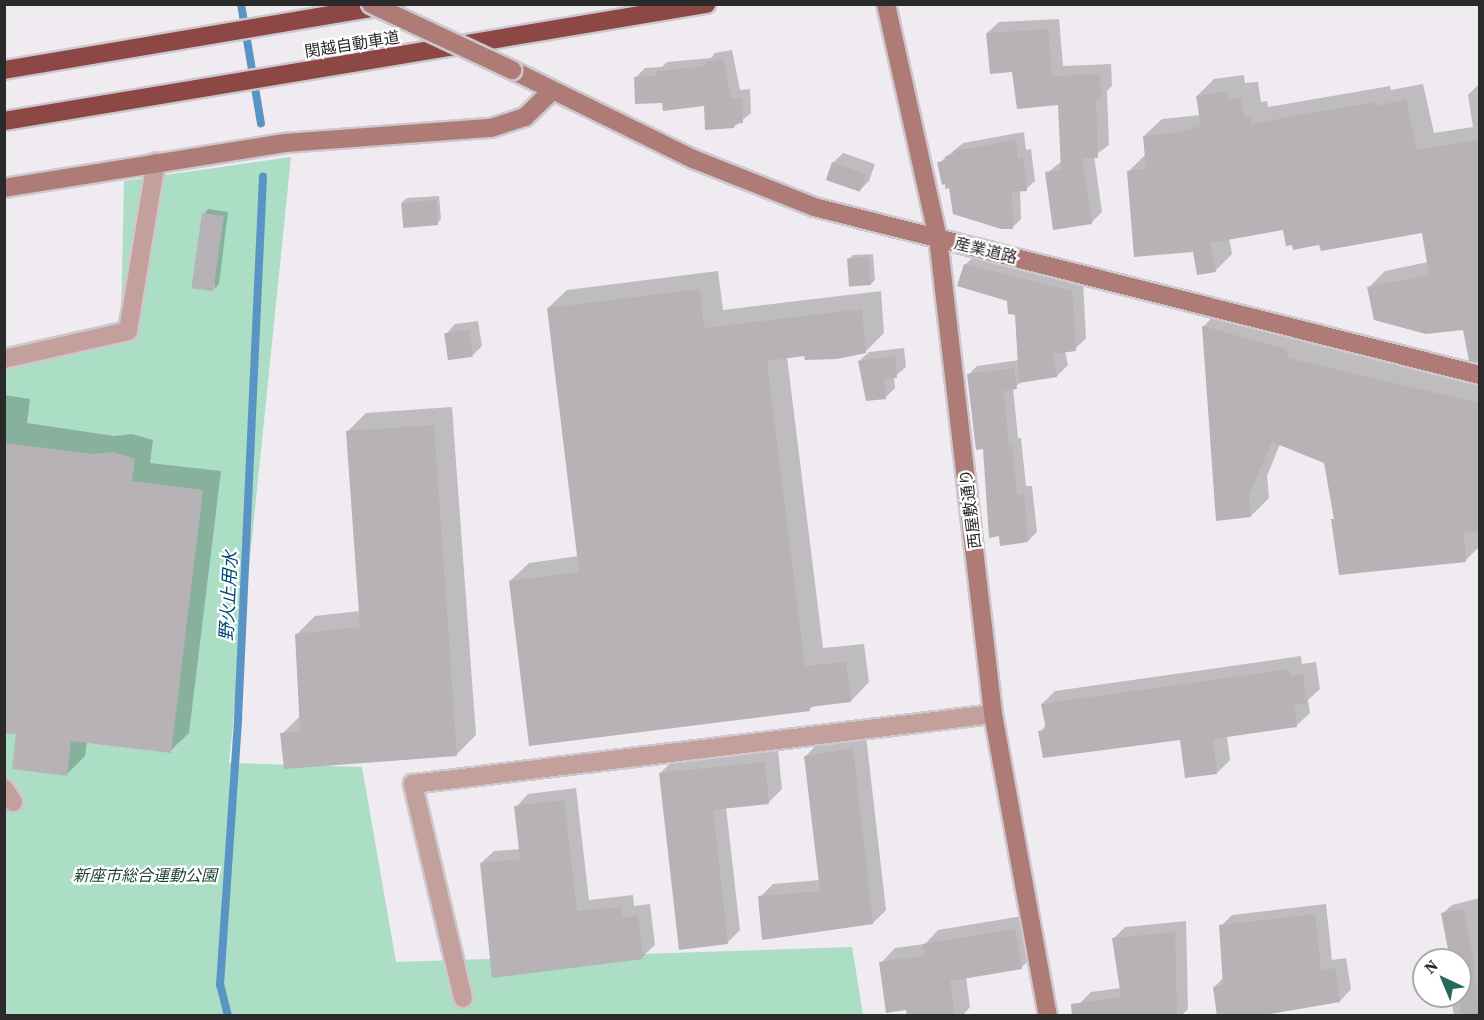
<!DOCTYPE html>
<meta charset="utf-8">
<style>
body{margin:0}
#map{position:relative;width:1484px;height:1020px;overflow:hidden;background:#efebf0;font-family:"Source Serif 4","Noto Sans JP",serif}
div>[style]{position:absolute}
.green>*{inset:0;background:#abdec5}
.shadow>*{inset:0;background:#0003}
.stream>*{height:8px;margin:-4px;padding:0 4px;transform-origin:4px;border-radius:4px;background:#5a94c5}
.building>*{inset:0;background:#b7b2b5;transform-origin:0 0}
.roads{filter:drop-shadow(2px 0 #ccc8cd) drop-shadow(-2px 0 #ccc8cd) drop-shadow(0 2px #ccc8cd) drop-shadow(0 -2px #ccc8cd)}
.street>*{height:18px;margin:-9px;padding:0 9px;transform-origin:9px;border-radius:9px;background:#c4a09d}
.secondary>*{height:18px;margin:-9px;padding:0 9px;transform-origin:9px;border-radius:9px;background:#ae7b77}
.highway>*{height:18px;margin:-9px;padding:0 9px;transform-origin:9px;border-radius:9px;background:#8d4745}
.bridges{filter:drop-shadow(2px 0 #ccc8cd) drop-shadow(-2px 0 #ccc8cd) drop-shadow(0 2px #ccc8cd) drop-shadow(0 -2px #ccc8cd)}
.secondary-bridge>*{height:18px;margin:-9px;padding:0 9px;transform-origin:9px;border-radius:9px;background:#ae7b77}
span{translate:-50% -50%;white-space:nowrap;text-align:center;line-height:1.15;-webkit-text-stroke:4.5px #fff;paint-order:stroke}
.street-label{font-size:16px;color:#2b2a2b}
.park-label{font-size:16px;color:#1b3f30;font-style:italic}
.water-label{font-size:18px;color:#014b79;font-style:italic}
.frame{position:absolute;inset:0;border:6px solid #2b2a2b;pointer-events:none}
.north{position:absolute;left:1412px;top:948px;width:60px;height:60px;box-sizing:border-box;background:#fff;border:2px solid #aaa;border-radius:50%;rotate:316deg;font-size:16px;font-weight:700;line-height:24px;text-align:center;color:#2b2a2b}
.north::after{content:'';display:block;margin:auto;width:21px;height:27px;background:#24695c;clip-path:polygon(50% 0,100% 100%,50% 72%,0 100%)}
</style>
<div id="map">
<div class="green">
<div style="clip-path:polygon(291px 157px,229px 763px,362px 767px,396px 962px,852px 947px,863px 1015px,5px 1015px,5px 347px,121px 321px,124px 181px)"></div>
</div>
<div class="shadow">
<div style="clip-path:polygon(1059px 19px,1063px 66px,1111px 64px,1112px 86px,1107px 91px,1109px 145px,1094px 156px,1102px 212px,1091px 223px,1047px 173px,1062px 161px,1059px 103px,1014px 70px,987px 33px,999px 22px)"></div>
<div style="clip-path:polygon(732px 50px,740px 90px,750px 89px,751px 113px,734px 127px,705px 105px,663px 101px,636px 77px,645px 68px,662px 67px,667px 62px,711px 58px,715px 53px)"></div>
<div style="clip-path:polygon(1244px 75px,1245px 83px,1258px 82px,1261px 102px,1267px 101px,1268px 107px,1390px 86px,1391px 90px,1423px 84px,1434px 133px,1473px 127px,1468px 95px,1480px 83px,1480px 335px,1466px 337px,1464px 329px,1368px 288px,1385px 271px,1428px 262px,1423px 231px,1321px 243px,1284px 228px,1229px 238px,1232px 254px,1215px 271px,1128px 172px,1146px 154px,1144px 136px,1162px 119px,1201px 115px,1197px 96px,1214px 79px)"></div>
<div style="clip-path:polygon(1024px 132px,1026px 150px,1031px 149px,1035px 181px,1026px 189px,1020px 190px,1021px 219px,1013px 227px,950px 187px,939px 163px,963px 143px)"></div>
<div style="clip-path:polygon(843px 153px,875px 164px,869px 181px,859px 191px,827px 180px,834px 162px)"></div>
<div style="clip-path:polygon(439px 196px,441px 219px,437px 224px,402px 202px,407px 198px)"></div>
<div style="clip-path:polygon(208px 209px,228px 212px,219px 284px,215px 289px,204px 214px)"></div>
<div style="clip-path:polygon(873px 254px,875px 280px,871px 284px,848px 260px,853px 255px)"></div>
<div style="clip-path:polygon(976px 254px,1083px 280px,1086px 338px,1075px 349px,1065px 351px,1068px 365px,1057px 376px,1023px 381px,1013px 388px,1018px 438px,1021px 438px,1026px 486px,1032px 486px,1037px 532px,1028px 541px,984px 448px,968px 375px,977px 366px,1019px 360px,1016px 314px,1008px 300px,965px 265px)"></div>
<div style="clip-path:polygon(718px 271px,723px 310px,881px 291px,884px 333px,865px 352px,787px 357px,823px 648px,864px 644px,869px 682px,851px 701px,814px 705px,809px 710px,510px 581px,529px 563px,579px 556px,548px 308px,567px 290px)"></div>
<div style="clip-path:polygon(1221px 308px,1480px 381px,1480px 546px,1466px 560px,1333px 520px,1335px 518px,1325px 462px,1280px 444px,1267px 476px,1269px 498px,1251px 516px,1218px 520px,1204px 326px)"></div>
<div style="clip-path:polygon(478px 321px,482px 346px,473px 355px,446px 334px,455px 324px)"></div>
<div style="clip-path:polygon(904px 348px,906px 367px,894px 377px,895px 388px,886px 397px,859px 361px,869px 352px)"></div>
<div style="clip-path:polygon(4px 395px,30px 399px,27px 423px,114px 436px,132px 434px,153px 440px,150px 463px,221px 471px,189px 733px,170px 751px,87px 741px,85px 756px,66px 775px,18px 733px,4px 732px)"></div>
<div style="clip-path:polygon(452px 407px,476px 735px,457px 754px,282px 734px,301px 715px,296px 635px,315px 616px,360px 611px,347px 432px,366px 413px)"></div>
<div style="clip-path:polygon(1301px 656px,1302px 664px,1316px 662px,1320px 689px,1308px 700px,1310px 713px,1296px 726px,1227px 736px,1230px 760px,1217px 773px,1181px 738px,1040px 732px,1046px 725px,1042px 704px,1055px 691px)"></div>
<div style="clip-path:polygon(866px 736px,886px 910px,873px 923px,760px 897px,773px 884px,820px 880px,806px 756px,818px 743px)"></div>
<div style="clip-path:polygon(778px 750px,782px 789px,769px 802px,726px 807px,740px 930px,727px 943px,660px 773px,674px 760px)"></div>
<div style="clip-path:polygon(576px 788px,589px 900px,633px 895px,634px 906px,650px 904px,655px 945px,642px 957px,481px 863px,494px 851px,520px 849px,516px 807px,528px 794px)"></div>
<div style="clip-path:polygon(1480px 898px,1480px 1016px,1454px 1016px,1451px 996px,1460px 996px,1460px 960px,1448px 960px,1451px 958px,1442px 914px,1452px 905px)"></div>
<div style="clip-path:polygon(1326px 904px,1332px 960px,1346px 958px,1351px 989px,1340px 1001px,1263px 1013px,1264px 1016px,1218px 1016px,1214px 987px,1224px 977px,1221px 926px,1232px 915px)"></div>
<div style="clip-path:polygon(1029px 915px,1036px 953px,1021px 968px,966px 977px,970px 1007px,962px 1016px,909px 1016px,908px 1008px,881px 963px,895px 948px,925px 944px,938px 930px)"></div>
<div style="clip-path:polygon(1186px 921px,1188px 1009px,1181px 1016px,1082px 1016px,1080px 1003px,1091px 992px,1121px 988px,1114px 938px,1125px 927px)"></div>
</div>
<div class="stream">
<div style="left:241px;top:4px;width:121px;rotate:80.5deg"></div>
<div style="left:228px;top:1016px;width:32px;rotate:-104deg"></div>
<div style="left:220px;top:985px;width:267px;rotate:-86.1deg"></div>
<div style="left:238px;top:719px;width:543px;rotate:-87.36deg"></div>
</div>
<div class="building">
<div style="clip-path:polygon(1048px 29px,1052px 76px,1100px 74px,1101px 99px,1096px 99px,1098px 158px,1082px 158px,1092px 224px,1053px 230px,1045px 172px,1061px 170px,1058px 105px,1017px 109px,1012px 72px,990px 74px,986px 33px)"></div>
<div style="clip-path:polygon(723px 58px,731px 98px,742px 98px,743px 123px,734px 124px,734px 128px,705px 130px,704px 106px,663px 111px,662px 103px,635px 104px,634px 77px,657px 76px,657px 71px,705px 66px,705px 62px)"></div>
<div style="clip-path:polygon(1227px 91px,1229px 100px,1241px 98px,1244px 118px,1250px 117px,1251px 124px,1374px 102px,1374px 106px,1406px 100px,1417px 150px,1479px 140px,1479px 363px,1469px 361px,1463px 330px,1426px 334px,1374px 320px,1367px 287px,1429px 275px,1422px 233px,1321px 251px,1319px 245px,1293px 250px,1292px 245px,1286px 246px,1283px 230px,1210px 243px,1216px 272px,1197px 275px,1193px 252px,1134px 257px,1127px 171px,1146px 169px,1143px 136px,1179px 132px,1201px 126px,1196px 96px)"></div>
<div style="clip-path:polygon(1016px 140px,1018px 158px,1023px 157px,1027px 191px,1012px 192px,1013px 229px,1001px 229px,953px 214px,949px 188px,945px 189px,945px 184px,942px 185px,937px 162px,946px 161px,945px 156px,954px 155px,953px 151px)"></div>
<div style="left:832px;top:162px;width:36px;height:19px;rotate:19deg"></div>
<div style="left:436px;top:200px;width:25px;height:35px;rotate:85deg"></div>
<div style="left:202px;top:213px;width:22px;height:76px;rotate:8deg"></div>
<div style="left:869px;top:257px;width:28px;height:22px;rotate:86deg"></div>
<div style="clip-path:polygon(964px 264px,1072px 291px,1076px 351px,1053px 354px,1057px 377px,1019px 383px,1015px 315px,1008px 314px,1007px 301px,957px 286px)"></div>
<div style="clip-path:polygon(700px 289px,704px 328px,862px 309px,866px 353px,837px 359px,805px 360px,804px 356px,767px 361px,805px 666px,846px 662px,851px 702px,810px 707px,810px 711px,529px 746px,509px 581px,579px 572px,547px 308px)"></div>
<div style="clip-path:polygon(1202px 326px,1286px 349px,1288px 358px,1479px 403px,1479px 531px,1464px 533px,1466px 562px,1339px 575px,1331px 519px,1334px 519px,1324px 463px,1272px 442px,1249px 495px,1251px 517px,1216px 521px)"></div>
<div style="left:469px;top:330px;width:27px;height:25px;rotate:82deg"></div>
<div style="clip-path:polygon(895px 356px,897px 378px,884px 379px,886px 399px,866px 401px,858px 361px)"></div>
<div style="clip-path:polygon(1014px 368px,1017px 389px,1004px 391px,1009px 447px,1012px 446px,1017px 495px,1024px 494px,1028px 542px,1000px 546px,999px 536px,989px 538px,983px 449px,976px 450px,967px 374px)"></div>
<div style="clip-path:polygon(434px 425px,457px 756px,284px 769px,280px 733px,300px 731px,295px 634px,360px 627px,346px 431px)"></div>
<div style="clip-path:polygon(4px 443px,94px 454px,113px 452px,135px 459px,132px 481px,203px 490px,171px 753px,71px 741px,67px 776px,12px 769px,16px 734px,4px 733px)"></div>
<div style="clip-path:polygon(1289px 669px,1290px 676px,1303px 674px,1307px 703px,1294px 705px,1297px 727px,1213px 739px,1217px 774px,1185px 778px,1180px 740px,1043px 758px,1038px 731px,1046px 730px,1041px 704px)"></div>
<div style="clip-path:polygon(853px 748px,873px 924px,762px 940px,758px 896px,820px 891px,804px 756px)"></div>
<div style="clip-path:polygon(765px 762px,769px 804px,713px 810px,728px 944px,679px 950px,659px 773px)"></div>
<div style="clip-path:polygon(564px 800px,577px 911px,621px 907px,622px 918px,638px 916px,643px 959px,492px 978px,480px 863px,520px 859px,514px 806px)"></div>
<div style="clip-path:polygon(1463px 909px,1473px 955px,1479px 1016px,1460px 1016px,1460px 960px,1450px 960px,1441px 913px)"></div>
<div style="clip-path:polygon(1315px 914px,1321px 970px,1335px 968px,1340px 1002px,1259px 1016px,1217px 1016px,1213px 987px,1223px 985px,1219px 925px)"></div>
<div style="clip-path:polygon(1015px 929px,1022px 969px,950px 981px,955px 1016px,907px 1016px,906px 1010px,886px 1013px,879px 962px,925px 956px,922px 944px)"></div>
<div style="clip-path:polygon(1175px 932px,1177px 1016px,1072px 1016px,1071px 1004px,1121px 997px,1112px 938px)"></div>
</div>
<div class="roads">
<div class="street">
<div style="left:4px;top:359px;width:127px;rotate:-12.7deg"></div>
<div style="left:128px;top:331px;width:171px;rotate:-80.6deg"></div>
<div style="left:4px;top:788px;width:17px;rotate:57deg"></div>
<div style="left:463px;top:998px;width:220px;rotate:-103.2deg"></div>
<div style="left:413px;top:784px;width:584px;rotate:-6.88deg"></div>
</div>
<div class="secondary">
<div style="left:886px;top:4px;width:240px;rotate:77.5deg"></div>
<div style="left:938px;top:238px;width:479px;rotate:83.4deg"></div>
<div style="left:993px;top:714px;width:307px;rotate:79.7deg"></div>
<div style="left:512px;top:70px;width:202px;rotate:26.2deg"></div>
<div style="left:693px;top:159px;width:130px;rotate:21.6deg"></div>
<div style="left:814px;top:207px;width:687px;rotate:14.16deg"></div>
<div style="left:4px;top:188px;width:285px;rotate:-9.1deg"></div>
<div style="left:285px;top:143px;width:207px;rotate:-4.2deg"></div>
<div style="left:491px;top:128px;width:36px;rotate:-18deg"></div>
<div style="left:525px;top:117px;width:37px;rotate:-44deg"></div>
</div>
<div class="highway">
<div style="left:4px;top:70px;width:397px;rotate:-9.6deg"></div>
<div style="left:4px;top:121px;width:712px;rotate:-9.46deg"></div>
</div>
</div>
<div class="bridges">
<div class="secondary-bridge">
<div style="left:371px;top:4px;width:156px;rotate:25.1deg"></div>
</div>
</div>
<div class="street-label">
<span style="left:352px;top:44px;rotate:-9deg">関越自動車道</span>
<span style="left:986px;top:250px;rotate:14deg">産業道路</span>
<span style="left:970px;top:509px;rotate:-97deg">西屋敷通り</span>
</div>
<div class="park-label">
<span style="left:145px;top:875px">新座市総合運動公園</span>
</div>
<div class="water-label">
<span style="left:229px;top:596px;rotate:-87deg">野火止用水</span>
</div>
<div class="frame"></div>
<div class="north">N</div>
</div>
